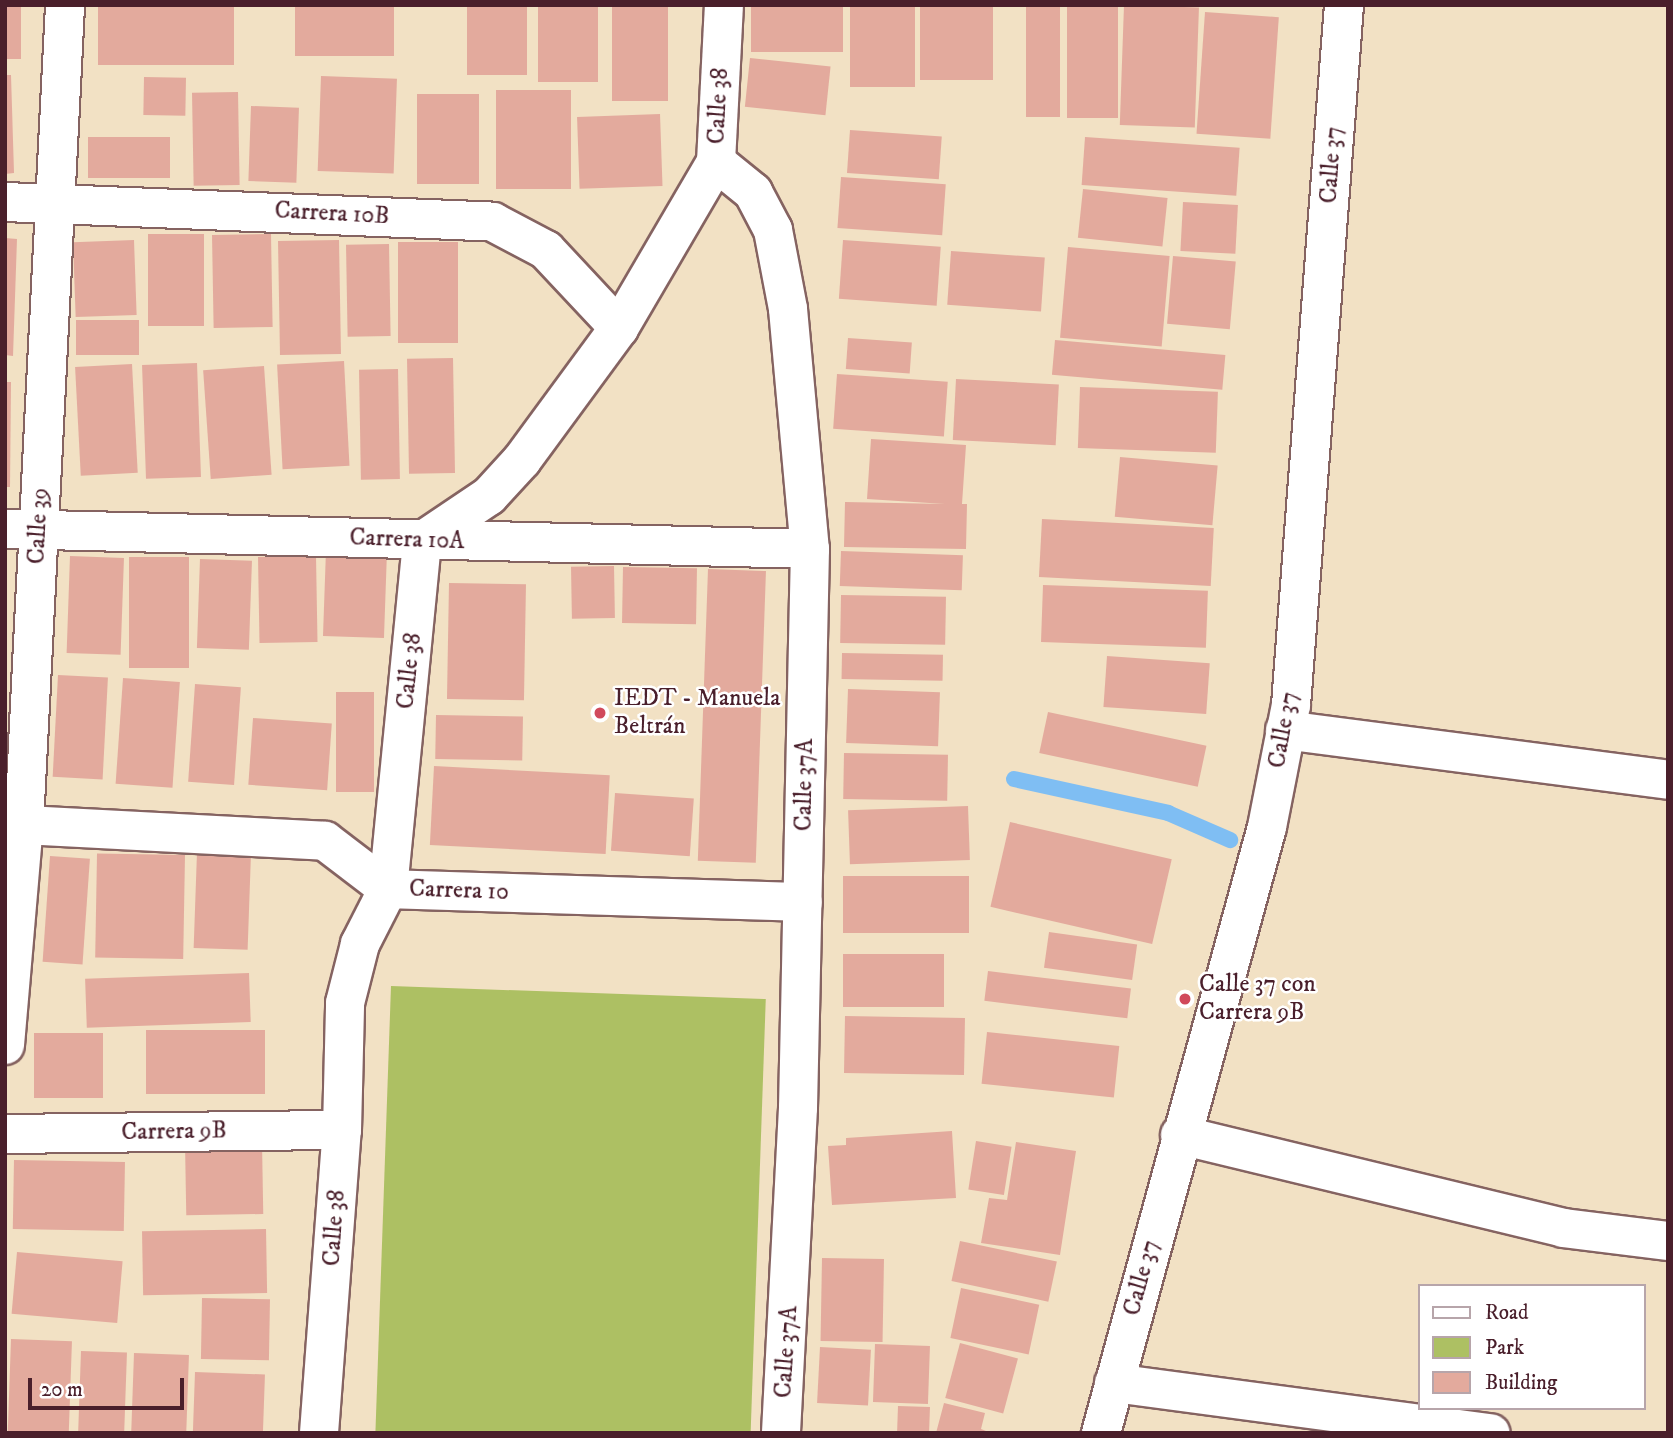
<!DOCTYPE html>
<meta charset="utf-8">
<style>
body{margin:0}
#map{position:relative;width:1673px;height:1438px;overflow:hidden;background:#f2e1c4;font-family:"IM FELL DW Pica",serif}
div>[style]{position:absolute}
.green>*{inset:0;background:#adc063;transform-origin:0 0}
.stream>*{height:16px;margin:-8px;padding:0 8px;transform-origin:8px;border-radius:8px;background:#7fbef3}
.building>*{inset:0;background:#e3aa9d;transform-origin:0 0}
.roads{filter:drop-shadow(2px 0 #856361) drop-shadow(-2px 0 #856361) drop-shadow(0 2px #856361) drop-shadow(0 -2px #856361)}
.minor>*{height:38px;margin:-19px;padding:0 19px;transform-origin:19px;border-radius:19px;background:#fff}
.secondary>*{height:38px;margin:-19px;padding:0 19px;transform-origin:19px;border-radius:19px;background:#fff}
.dots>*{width:19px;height:19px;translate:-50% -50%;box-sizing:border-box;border:4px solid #fff;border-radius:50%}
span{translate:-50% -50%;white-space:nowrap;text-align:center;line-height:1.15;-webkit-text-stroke:5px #fff;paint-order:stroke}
.street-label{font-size:24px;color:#4a1f2b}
.poi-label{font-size:24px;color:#4a1f2b}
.left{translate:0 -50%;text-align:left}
.frame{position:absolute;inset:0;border:7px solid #4a1f2b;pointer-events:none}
.legend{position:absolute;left:1418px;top:1284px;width:228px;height:126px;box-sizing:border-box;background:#fff;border:2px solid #b7a5aa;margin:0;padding:9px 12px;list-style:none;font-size:21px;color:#4a1f2b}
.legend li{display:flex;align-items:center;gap:14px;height:35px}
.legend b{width:35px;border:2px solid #b7a5aa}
.scale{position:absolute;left:28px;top:1378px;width:156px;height:32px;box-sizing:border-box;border:4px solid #4a1f2b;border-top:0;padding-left:9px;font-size:21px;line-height:24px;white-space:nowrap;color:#4a1f2b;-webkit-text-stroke:5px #fff;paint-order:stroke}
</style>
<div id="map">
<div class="green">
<div style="left:391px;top:986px;width:375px;height:447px;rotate:2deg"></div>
</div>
<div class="stream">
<div style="left:1014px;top:779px;width:158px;rotate:12.4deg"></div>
<div style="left:1168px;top:813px;width:68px;rotate:23.5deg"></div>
</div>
<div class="building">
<div style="left:5px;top:5px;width:16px;height:54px"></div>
<div style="left:98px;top:5px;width:136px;height:60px"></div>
<div style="left:295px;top:5px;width:99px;height:51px"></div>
<div style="left:467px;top:5px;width:60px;height:70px"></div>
<div style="left:538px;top:5px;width:60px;height:77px"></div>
<div style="left:612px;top:5px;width:56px;height:96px"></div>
<div style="left:751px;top:5px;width:92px;height:47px"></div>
<div style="left:850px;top:5px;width:65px;height:82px"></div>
<div style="left:920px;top:5px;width:73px;height:75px"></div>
<div style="left:1026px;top:5px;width:34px;height:112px"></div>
<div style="left:1067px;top:5px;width:51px;height:113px"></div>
<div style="left:1124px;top:5px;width:75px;height:120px;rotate:2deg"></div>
<div style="left:1205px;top:12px;width:74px;height:122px;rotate:4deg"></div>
<div style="left:750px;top:58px;width:81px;height:49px;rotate:6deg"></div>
<div style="clip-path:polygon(5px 75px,11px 75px,14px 173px,5px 174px)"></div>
<div style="left:321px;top:76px;width:76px;height:95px;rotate:2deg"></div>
<div style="left:144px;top:77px;width:42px;height:38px;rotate:1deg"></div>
<div style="left:496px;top:90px;width:75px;height:99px"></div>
<div style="left:238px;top:92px;width:93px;height:46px;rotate:89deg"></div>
<div style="left:417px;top:94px;width:62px;height:90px"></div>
<div style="left:251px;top:106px;width:48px;height:75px;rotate:2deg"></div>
<div style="left:660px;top:114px;width:72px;height:83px;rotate:88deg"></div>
<div style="left:850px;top:130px;width:92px;height:43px;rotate:4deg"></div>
<div style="left:88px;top:137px;width:82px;height:41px"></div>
<div style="left:1085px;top:137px;width:155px;height:48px;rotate:4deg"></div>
<div style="left:841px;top:177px;width:105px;height:51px;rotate:4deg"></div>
<div style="left:1083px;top:189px;width:85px;height:49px;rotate:6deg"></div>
<div style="left:1183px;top:202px;width:55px;height:49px;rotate:3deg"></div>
<div style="left:204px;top:234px;width:92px;height:56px;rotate:90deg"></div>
<div style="left:271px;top:234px;width:93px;height:59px;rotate:89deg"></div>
<div style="clip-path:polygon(5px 238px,17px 239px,13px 356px,5px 355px)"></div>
<div style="left:134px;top:240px;width:75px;height:61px;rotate:88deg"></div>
<div style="left:339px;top:240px;width:114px;height:61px;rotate:89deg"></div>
<div style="left:843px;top:240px;width:98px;height:59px;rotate:4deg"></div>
<div style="left:398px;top:242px;width:60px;height:101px"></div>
<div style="left:389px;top:244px;width:92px;height:43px;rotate:89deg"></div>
<div style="left:1068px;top:247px;width:102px;height:91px;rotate:5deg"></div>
<div style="left:951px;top:251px;width:94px;height:54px;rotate:4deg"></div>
<div style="left:1173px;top:256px;width:63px;height:68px;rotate:5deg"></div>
<div style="left:76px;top:320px;width:63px;height:35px"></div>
<div style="left:848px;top:338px;width:64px;height:31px;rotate:4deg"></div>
<div style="left:1055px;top:340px;width:171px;height:35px;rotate:5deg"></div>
<div style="left:453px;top:358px;width:115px;height:46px;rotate:89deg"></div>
<div style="left:344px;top:361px;width:105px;height:67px;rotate:87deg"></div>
<div style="left:197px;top:363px;width:114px;height:55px;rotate:88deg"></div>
<div style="left:132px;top:364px;width:109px;height:57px;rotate:87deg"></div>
<div style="left:264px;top:366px;width:109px;height:61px;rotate:86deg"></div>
<div style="left:398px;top:369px;width:110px;height:39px;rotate:89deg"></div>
<div style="left:837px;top:374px;width:111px;height:55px;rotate:4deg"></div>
<div style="left:956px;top:379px;width:103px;height:61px;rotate:3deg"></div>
<div style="clip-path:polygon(5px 382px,11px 382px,10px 487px,5px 487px)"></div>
<div style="left:1080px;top:387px;width:138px;height:61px;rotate:2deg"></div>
<div style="clip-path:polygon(871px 439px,966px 445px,962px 504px,967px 504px,966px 549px,844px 547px,845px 502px,945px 504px,867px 499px)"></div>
<div style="left:1120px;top:457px;width:98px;height:60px;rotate:5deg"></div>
<div style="left:1042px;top:519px;width:172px;height:58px;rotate:3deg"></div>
<div style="left:326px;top:550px;width:61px;height:86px;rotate:2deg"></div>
<div style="left:841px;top:551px;width:122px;height:35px;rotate:2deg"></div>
<div style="left:70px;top:556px;width:54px;height:97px;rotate:2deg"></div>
<div style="left:316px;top:556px;width:86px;height:58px;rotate:89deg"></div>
<div style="left:129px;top:557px;width:60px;height:111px"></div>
<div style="left:200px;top:559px;width:52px;height:89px;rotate:2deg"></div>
<div style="left:614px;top:566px;width:52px;height:43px;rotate:89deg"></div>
<div style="left:623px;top:567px;width:74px;height:56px;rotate:1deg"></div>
<div style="left:708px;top:569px;width:58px;height:292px;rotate:2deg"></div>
<div style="left:449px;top:583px;width:77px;height:116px;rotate:1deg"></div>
<div style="left:1043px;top:585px;width:165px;height:57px;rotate:2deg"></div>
<div style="left:841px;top:595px;width:105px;height:48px;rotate:1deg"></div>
<div style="left:842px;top:653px;width:101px;height:26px;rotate:1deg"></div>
<div style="left:1107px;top:656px;width:103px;height:51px;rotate:4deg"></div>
<div style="left:58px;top:675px;width:50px;height:102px;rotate:3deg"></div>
<div style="left:123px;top:678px;width:57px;height:106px;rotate:4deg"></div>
<div style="left:195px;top:684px;width:46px;height:98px;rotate:4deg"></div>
<div style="left:848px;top:689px;width:92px;height:54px;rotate:2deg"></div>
<div style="left:336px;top:692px;width:38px;height:100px"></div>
<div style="left:1048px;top:712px;width:162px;height:42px;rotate:12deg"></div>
<div style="left:436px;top:715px;width:87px;height:44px;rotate:1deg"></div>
<div style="left:253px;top:718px;width:79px;height:67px;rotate:4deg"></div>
<div style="left:844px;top:753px;width:104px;height:46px;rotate:1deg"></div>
<div style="left:434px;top:766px;width:176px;height:79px;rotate:3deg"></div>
<div style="left:615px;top:793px;width:79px;height:58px;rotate:4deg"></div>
<div style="left:968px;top:806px;width:54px;height:120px;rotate:88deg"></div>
<div style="left:1010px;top:822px;width:166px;height:87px;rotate:13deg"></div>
<div style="left:197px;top:852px;width:54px;height:96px;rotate:2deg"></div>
<div style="left:185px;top:855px;width:104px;height:88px;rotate:91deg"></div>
<div style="left:50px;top:856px;width:40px;height:106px;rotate:4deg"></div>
<div style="left:969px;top:876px;width:57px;height:126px;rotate:90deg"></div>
<div style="left:1049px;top:932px;width:89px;height:36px;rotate:8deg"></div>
<div style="left:843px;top:954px;width:101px;height:53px"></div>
<div style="left:988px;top:971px;width:144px;height:30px;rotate:7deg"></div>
<div style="left:249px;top:973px;width:49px;height:164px;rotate:88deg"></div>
<div style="left:845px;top:1016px;width:120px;height:57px;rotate:1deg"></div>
<div style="left:146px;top:1030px;width:119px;height:64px"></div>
<div style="left:987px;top:1032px;width:133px;height:52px;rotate:6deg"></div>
<div style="left:34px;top:1033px;width:69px;height:65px"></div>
<div style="clip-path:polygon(952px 1131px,956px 1198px,832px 1205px,828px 1146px,846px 1145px,846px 1138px)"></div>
<div style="left:976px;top:1141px;width:36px;height:49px;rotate:9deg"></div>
<div style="left:262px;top:1142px;width:72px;height:77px;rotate:89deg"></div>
<div style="clip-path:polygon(1016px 1142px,1076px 1151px,1060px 1255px,981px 1243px,989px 1198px,1007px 1200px)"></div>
<div style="left:14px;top:1160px;width:111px;height:69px;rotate:1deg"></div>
<div style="left:266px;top:1229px;width:64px;height:124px;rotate:89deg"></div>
<div style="left:960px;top:1241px;width:99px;height:41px;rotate:12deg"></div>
<div style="left:17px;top:1252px;width:106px;height:62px;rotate:5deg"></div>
<div style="left:822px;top:1258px;width:62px;height:83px;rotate:1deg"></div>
<div style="left:961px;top:1288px;width:80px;height:51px;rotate:12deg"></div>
<div style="left:202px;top:1298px;width:68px;height:61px;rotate:1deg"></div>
<div style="left:11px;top:1339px;width:61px;height:94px;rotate:2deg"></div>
<div style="left:960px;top:1343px;width:60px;height:57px;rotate:15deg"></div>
<div style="left:875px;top:1344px;width:55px;height:58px;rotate:2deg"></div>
<div style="left:820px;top:1347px;width:51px;height:56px;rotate:3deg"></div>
<div style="left:81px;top:1351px;width:46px;height:82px;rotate:2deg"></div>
<div style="left:134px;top:1353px;width:55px;height:80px;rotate:2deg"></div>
<div style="left:195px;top:1372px;width:70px;height:61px;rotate:2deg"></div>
<div style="clip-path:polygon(944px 1403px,985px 1413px,981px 1429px,991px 1433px,936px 1433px)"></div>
<div style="left:898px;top:1406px;width:32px;height:27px;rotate:2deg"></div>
</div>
<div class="roads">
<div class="minor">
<div style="left:716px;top:162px;width:48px;rotate:39deg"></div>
<div style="left:753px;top:192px;width:43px;rotate:62.2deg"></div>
<div style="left:773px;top:230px;width:80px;rotate:79.2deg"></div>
<div style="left:788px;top:309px;width:241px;rotate:84.8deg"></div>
<div style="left:810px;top:549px;width:559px;rotate:91.23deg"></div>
<div style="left:798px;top:1108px;width:325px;rotate:93deg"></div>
<div style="left:5px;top:202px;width:488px;rotate:2.3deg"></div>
<div style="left:493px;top:222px;width:60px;rotate:27.8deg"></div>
<div style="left:546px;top:250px;width:107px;rotate:46.9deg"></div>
<div style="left:5px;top:529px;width:805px;rotate:1.42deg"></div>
<div style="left:1285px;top:730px;width:386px;rotate:7.4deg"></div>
<div style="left:5px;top:824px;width:320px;rotate:3deg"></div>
<div style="left:325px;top:841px;width:79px;rotate:37.3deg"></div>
<div style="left:388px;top:889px;width:415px;rotate:1.8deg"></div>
<div style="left:5px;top:1045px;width:222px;rotate:-85.1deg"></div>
<div style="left:24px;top:824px;width:820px;rotate:-87.13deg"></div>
<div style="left:5px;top:1134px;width:337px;rotate:-0.7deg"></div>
<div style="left:1180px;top:1135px;width:394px;rotate:13.6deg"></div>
<div style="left:1563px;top:1228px;width:106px;rotate:7.1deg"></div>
<div style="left:1114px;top:1383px;width:380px;rotate:7.6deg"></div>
<div style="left:319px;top:1433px;width:304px;rotate:-85.7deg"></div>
<div style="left:342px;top:1130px;width:127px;rotate:-88.6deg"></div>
<div style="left:345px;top:1003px;width:61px;rotate:-75.7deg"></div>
<div style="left:360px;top:944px;width:62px;rotate:-63deg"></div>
<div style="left:388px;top:889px;width:350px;rotate:-84.4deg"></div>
<div style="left:422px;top:541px;width:81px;rotate:-33.9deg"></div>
<div style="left:489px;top:496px;width:49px;rotate:-47.5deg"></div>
<div style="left:522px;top:460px;width:164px;rotate:-53.7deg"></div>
<div style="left:619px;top:328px;width:192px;rotate:-59.7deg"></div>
<div style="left:716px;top:162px;width:157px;rotate:-87.1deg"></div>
</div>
<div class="secondary">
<div style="left:1101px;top:1433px;width:628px;rotate:-74.68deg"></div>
<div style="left:1267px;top:827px;width:124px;rotate:-78.9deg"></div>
<div style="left:1291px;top:705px;width:702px;rotate:-85.67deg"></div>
</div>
</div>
<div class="dots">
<div style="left:600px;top:713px;background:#d1495b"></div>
<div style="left:1185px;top:999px;background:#d1495b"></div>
</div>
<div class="street-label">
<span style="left:719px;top:106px;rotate:-87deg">Calle 38</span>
<span style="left:1332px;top:165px;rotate:-86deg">Calle 37</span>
<span style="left:332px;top:214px;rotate:3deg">Carrera 10B</span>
<span style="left:39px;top:526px;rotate:-87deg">Calle 39</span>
<span style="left:407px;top:540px;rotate:2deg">Carrera 10A</span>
<span style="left:410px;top:671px;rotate:-84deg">Calle 38</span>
<span style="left:1284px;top:730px;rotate:-80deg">Calle 37</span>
<span style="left:805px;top:785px;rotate:-89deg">Calle 37A</span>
<span style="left:459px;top:891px;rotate:2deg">Carrera 10</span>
<span style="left:174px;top:1132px;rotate:-1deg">Carrera 9B</span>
<span style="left:335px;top:1228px;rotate:-86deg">Calle 38</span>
<span style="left:1142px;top:1278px;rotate:-75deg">Calle 37</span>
<span style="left:787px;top:1352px;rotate:-86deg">Calle 37A</span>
</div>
<div class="poi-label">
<span class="left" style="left:614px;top:713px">IEDT - Manuela<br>Beltrán</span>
<span class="left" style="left:1199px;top:999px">Calle 37 con<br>Carrera 9B</span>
</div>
<div class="frame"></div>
<ul class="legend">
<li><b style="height:9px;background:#fff"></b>Road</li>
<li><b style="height:19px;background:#adc063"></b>Park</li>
<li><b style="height:19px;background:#e3aa9d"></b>Building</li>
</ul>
<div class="scale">20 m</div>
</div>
